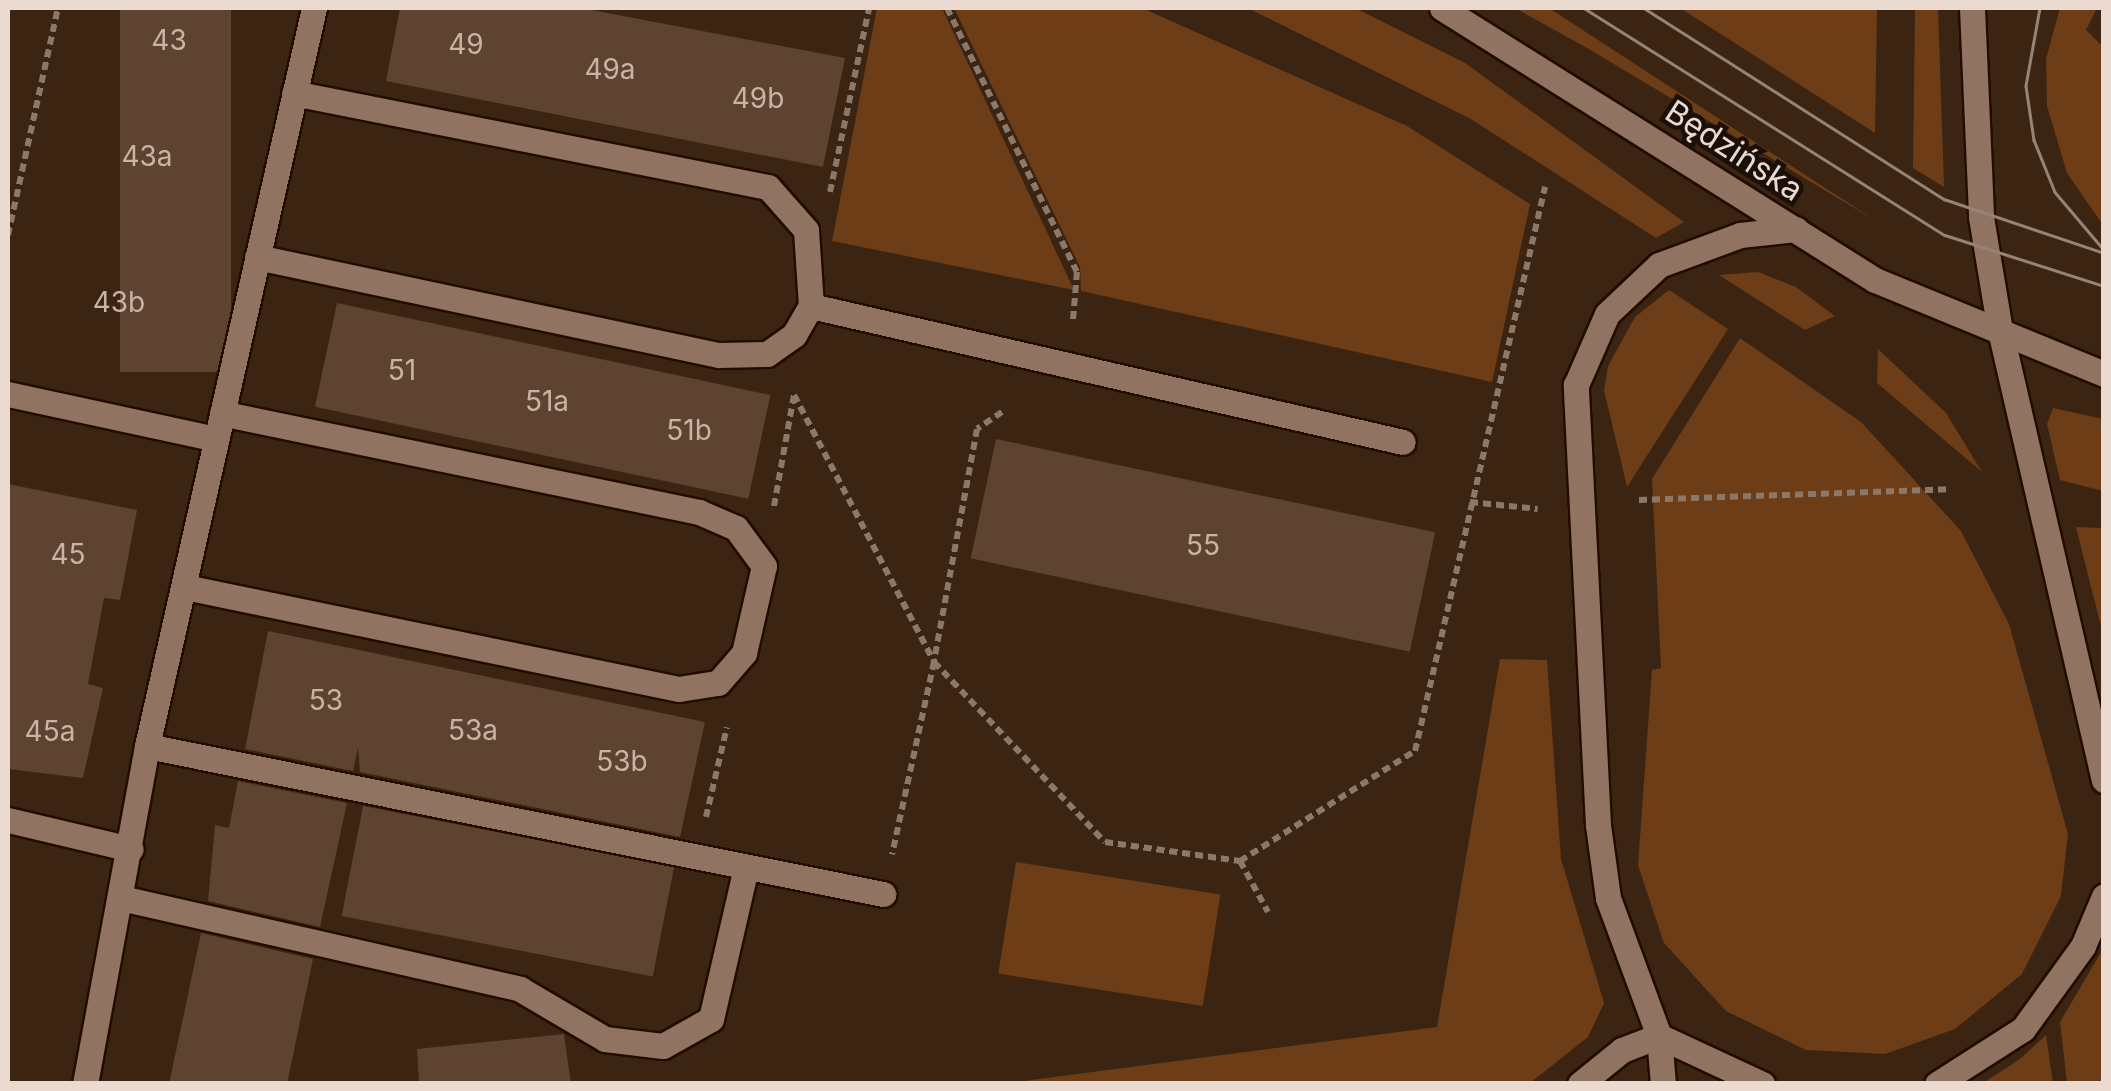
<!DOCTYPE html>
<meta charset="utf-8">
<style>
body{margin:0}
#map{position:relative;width:2111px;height:1091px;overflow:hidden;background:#3c2412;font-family:Inter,sans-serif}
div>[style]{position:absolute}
.green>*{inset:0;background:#6c3d17;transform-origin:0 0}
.building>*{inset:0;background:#5d4330;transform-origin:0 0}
.path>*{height:6px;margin-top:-3px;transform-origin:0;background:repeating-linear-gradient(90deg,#8c7869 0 8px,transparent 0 13px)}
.roads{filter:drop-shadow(2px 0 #220c00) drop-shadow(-2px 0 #220c00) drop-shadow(0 2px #220c00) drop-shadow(0 -2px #220c00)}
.lane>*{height:25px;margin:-12.5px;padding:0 12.5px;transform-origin:12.5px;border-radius:12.5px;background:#907360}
.street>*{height:25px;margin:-12.5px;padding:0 12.5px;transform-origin:12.5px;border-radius:12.5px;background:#907360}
.secondary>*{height:25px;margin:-12.5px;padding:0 12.5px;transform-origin:12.5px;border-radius:12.5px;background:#907360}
.tram>*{height:2.5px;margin:-1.25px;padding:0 1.25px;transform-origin:1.25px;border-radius:1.25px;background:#978375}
span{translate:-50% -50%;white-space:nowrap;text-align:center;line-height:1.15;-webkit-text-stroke:9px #1b1009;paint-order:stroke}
.number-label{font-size:28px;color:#c7b4a7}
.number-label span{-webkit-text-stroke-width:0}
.street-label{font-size:32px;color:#eadacf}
.frame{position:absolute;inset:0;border:10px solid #eadacf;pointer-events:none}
</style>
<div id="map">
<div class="green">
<div style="clip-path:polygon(877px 8px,942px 8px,1074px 290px,832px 241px)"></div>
<div style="clip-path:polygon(954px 8px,1142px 8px,1407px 126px,1530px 204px,1492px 382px,1081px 291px,1080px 267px)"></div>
<div style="clip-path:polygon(1248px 8px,1355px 8px,1465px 63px,1684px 222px,1656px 238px,1471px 119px)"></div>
<div style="clip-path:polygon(1515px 8px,1549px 8px,1876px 221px,1587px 48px)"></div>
<div style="clip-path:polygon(1680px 8px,1877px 8px,1875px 133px)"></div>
<div style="clip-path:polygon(1915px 8px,1938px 8px,1944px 187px,1913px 168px)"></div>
<div style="clip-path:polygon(2060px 8px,2097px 8px,2086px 30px,2103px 47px,2103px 225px,2067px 173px,2047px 106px,2046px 59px)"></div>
<div style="clip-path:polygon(1758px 272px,1796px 287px,1835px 316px,1805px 330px,1719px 275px)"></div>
<div style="clip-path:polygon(1669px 290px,1728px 329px,1627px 487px,1604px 390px,1608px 366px,1635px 317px)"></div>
<div style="clip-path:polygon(1740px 338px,1861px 422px,1961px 531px,2009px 624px,2068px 834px,2061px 896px,2022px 974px,1955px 1029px,1885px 1054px,1806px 1050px,1726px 1011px,1664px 943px,1638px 865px,1652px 670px,1661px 668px,1652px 479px)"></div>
<div style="clip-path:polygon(1878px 349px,1946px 413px,1982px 472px,1877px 383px)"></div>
<div style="clip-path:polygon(2053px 408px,2103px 419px,2103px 491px,2060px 480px,2047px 424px)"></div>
<div style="clip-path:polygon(2076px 527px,2103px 528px,2103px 634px)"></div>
<div style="clip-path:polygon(1500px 659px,1547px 660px,1561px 859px,1604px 1003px,1588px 1037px,1530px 1083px,1009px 1083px,1437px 1027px)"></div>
<div style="left:1016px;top:862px;width:207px;height:113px;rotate:9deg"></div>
<div style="clip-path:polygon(2103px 949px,2103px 1083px,2067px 1083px,2060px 1022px)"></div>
<div style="clip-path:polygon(2046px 1035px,2053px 1083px,1983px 1083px,2020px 1059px)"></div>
</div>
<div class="building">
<div style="left:120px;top:8px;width:111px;height:364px"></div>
<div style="clip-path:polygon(400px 8px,581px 8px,845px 58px,823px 167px,386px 81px)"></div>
<div style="left:337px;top:303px;width:443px;height:106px;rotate:12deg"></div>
<div style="left:996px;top:439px;width:449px;height:122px;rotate:12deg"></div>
<div style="clip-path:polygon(8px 484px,137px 510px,120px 600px,104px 598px,88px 684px,103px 688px,83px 778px,8px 769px)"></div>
<div style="clip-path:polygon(268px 631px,705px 722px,680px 837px,360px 772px,358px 748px,353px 771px,245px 749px)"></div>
<div style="clip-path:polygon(238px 781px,347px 803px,320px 927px,208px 901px,215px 825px,229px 828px)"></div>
<div style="left:363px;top:806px;width:317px;height:112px;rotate:11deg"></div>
<div style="clip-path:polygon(201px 933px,313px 959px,287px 1084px,169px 1084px)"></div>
<div style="clip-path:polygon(564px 1034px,571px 1084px,419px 1084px,417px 1049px)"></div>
</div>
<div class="path">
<div style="left:947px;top:8px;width:294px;rotate:63.8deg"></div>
<div style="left:1077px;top:272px;width:48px;rotate:94.8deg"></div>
<div style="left:830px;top:192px;width:188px;rotate:-78deg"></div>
<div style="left:8px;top:235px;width:232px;rotate:-77.6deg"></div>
<div style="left:794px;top:395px;width:301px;rotate:62.3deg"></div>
<div style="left:934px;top:662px;width:197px;rotate:102.3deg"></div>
<div style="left:1002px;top:412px;width:30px;rotate:146deg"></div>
<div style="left:977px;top:429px;width:237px;rotate:100.5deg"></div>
<div style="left:934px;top:662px;width:248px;rotate:46.5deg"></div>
<div style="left:1105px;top:842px;width:136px;rotate:8deg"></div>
<div style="left:1240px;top:861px;width:207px;rotate:-32.2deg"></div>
<div style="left:1415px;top:751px;width:579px;rotate:-77.02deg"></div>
<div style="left:1639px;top:500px;width:310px;rotate:-2deg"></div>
<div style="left:1470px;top:502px;width:68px;rotate:5.9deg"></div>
<div style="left:774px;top:506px;width:113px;rotate:-79.8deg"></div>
<div style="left:706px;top:817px;width:92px;rotate:-76.9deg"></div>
<div style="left:1240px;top:861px;width:58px;rotate:61.2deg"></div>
</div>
<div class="roads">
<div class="lane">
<div style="left:257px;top:257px;width:472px;rotate:12deg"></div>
<div style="left:719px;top:355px;width:48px;rotate:-1.2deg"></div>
<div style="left:767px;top:354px;width:33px;rotate:-35deg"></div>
<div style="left:794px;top:335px;width:34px;rotate:-60deg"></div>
<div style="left:811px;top:306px;width:76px;rotate:-93.8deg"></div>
<div style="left:806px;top:230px;width:57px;rotate:-131.5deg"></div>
<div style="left:768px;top:187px;width:483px;rotate:-168.8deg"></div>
<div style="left:811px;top:306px;width:607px;rotate:12.94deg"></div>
<div style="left:8px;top:394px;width:213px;rotate:12.2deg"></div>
<div style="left:185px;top:587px;width:504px;rotate:11.67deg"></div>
<div style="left:679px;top:689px;width:39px;rotate:-9deg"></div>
<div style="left:718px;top:683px;width:40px;rotate:-49deg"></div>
<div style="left:744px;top:653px;width:89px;rotate:-77.1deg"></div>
<div style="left:764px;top:566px;width:47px;rotate:-126.4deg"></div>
<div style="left:736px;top:528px;width:40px;rotate:-156.6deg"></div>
<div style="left:699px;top:512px;width:487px;rotate:-168.3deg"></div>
<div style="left:147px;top:746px;width:751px;rotate:11.37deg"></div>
<div style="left:8px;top:820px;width:126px;rotate:13.3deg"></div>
<div style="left:121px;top:898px;width:409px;rotate:12.8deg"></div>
<div style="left:520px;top:989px;width:99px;rotate:30.5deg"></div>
<div style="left:605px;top:1039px;width:58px;rotate:6.9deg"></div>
<div style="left:663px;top:1046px;width:55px;rotate:-29.4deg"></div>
<div style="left:711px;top:1019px;width:156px;rotate:-77deg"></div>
<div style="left:85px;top:1084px;width:344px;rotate:-79.6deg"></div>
<div style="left:147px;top:746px;width:757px;rotate:-77.25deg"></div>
</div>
<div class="street">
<div style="left:1659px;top:1036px;width:114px;rotate:25deg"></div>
<div style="left:1580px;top:1084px;width:54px;rotate:-39deg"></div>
<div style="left:1622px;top:1050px;width:40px;rotate:-21deg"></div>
<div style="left:1663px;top:1084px;width:48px;rotate:-94.8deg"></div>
<div style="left:1659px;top:1036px;width:147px;rotate:-110.3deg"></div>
<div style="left:1608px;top:898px;width:74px;rotate:-97.8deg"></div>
<div style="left:1598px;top:825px;width:441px;rotate:-92.9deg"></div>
<div style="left:1576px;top:385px;width:77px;rotate:-66.4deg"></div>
<div style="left:1607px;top:314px;width:71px;rotate:-43.3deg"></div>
<div style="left:1659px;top:265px;width:86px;rotate:-20.3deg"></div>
<div style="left:1740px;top:235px;width:56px;rotate:-6.1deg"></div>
<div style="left:1937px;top:1084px;width:102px;rotate:-32.6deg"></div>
<div style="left:2023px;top:1029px;width:102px;rotate:-54.1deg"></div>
<div style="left:2083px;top:946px;width:54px;rotate:-67.2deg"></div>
</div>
<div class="secondary">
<div style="left:1442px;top:8px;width:511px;rotate:32.14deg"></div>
<div style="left:1875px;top:280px;width:248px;rotate:22.3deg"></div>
<div style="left:1972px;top:8px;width:209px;rotate:87.5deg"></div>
<div style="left:1981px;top:217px;width:115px;rotate:80.5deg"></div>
<div style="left:2000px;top:330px;width:462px;rotate:77deg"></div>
</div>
</div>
<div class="tram">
<div style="left:1584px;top:8px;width:426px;rotate:32.2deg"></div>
<div style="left:1945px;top:235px;width:167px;rotate:17.8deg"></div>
<div style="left:1644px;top:8px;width:356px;rotate:32.5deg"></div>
<div style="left:1944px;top:199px;width:169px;rotate:18.6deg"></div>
<div style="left:2040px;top:8px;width:79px;rotate:100.2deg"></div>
<div style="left:2026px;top:86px;width:55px;rotate:81.6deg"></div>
<div style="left:2034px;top:140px;width:56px;rotate:68deg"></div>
<div style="left:2055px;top:192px;width:76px;rotate:49.8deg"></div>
</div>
<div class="number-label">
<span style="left:169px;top:40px">43</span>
<span style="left:466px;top:44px">49</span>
<span style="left:610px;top:69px">49a</span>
<span style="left:758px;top:98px">49b</span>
<span style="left:147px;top:156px">43a</span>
<span style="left:119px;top:302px">43b</span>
<span style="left:402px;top:370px">51</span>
<span style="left:547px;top:401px">51a</span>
<span style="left:689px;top:430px">51b</span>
<span style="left:1203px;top:545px">55</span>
<span style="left:68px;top:554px">45</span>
<span style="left:326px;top:700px">53</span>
<span style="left:473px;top:730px">53a</span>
<span style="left:50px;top:731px">45a</span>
<span style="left:622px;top:761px">53b</span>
</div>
<div class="street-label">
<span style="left:1734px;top:151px;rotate:33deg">Będzińska</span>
</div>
<div class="frame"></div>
</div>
